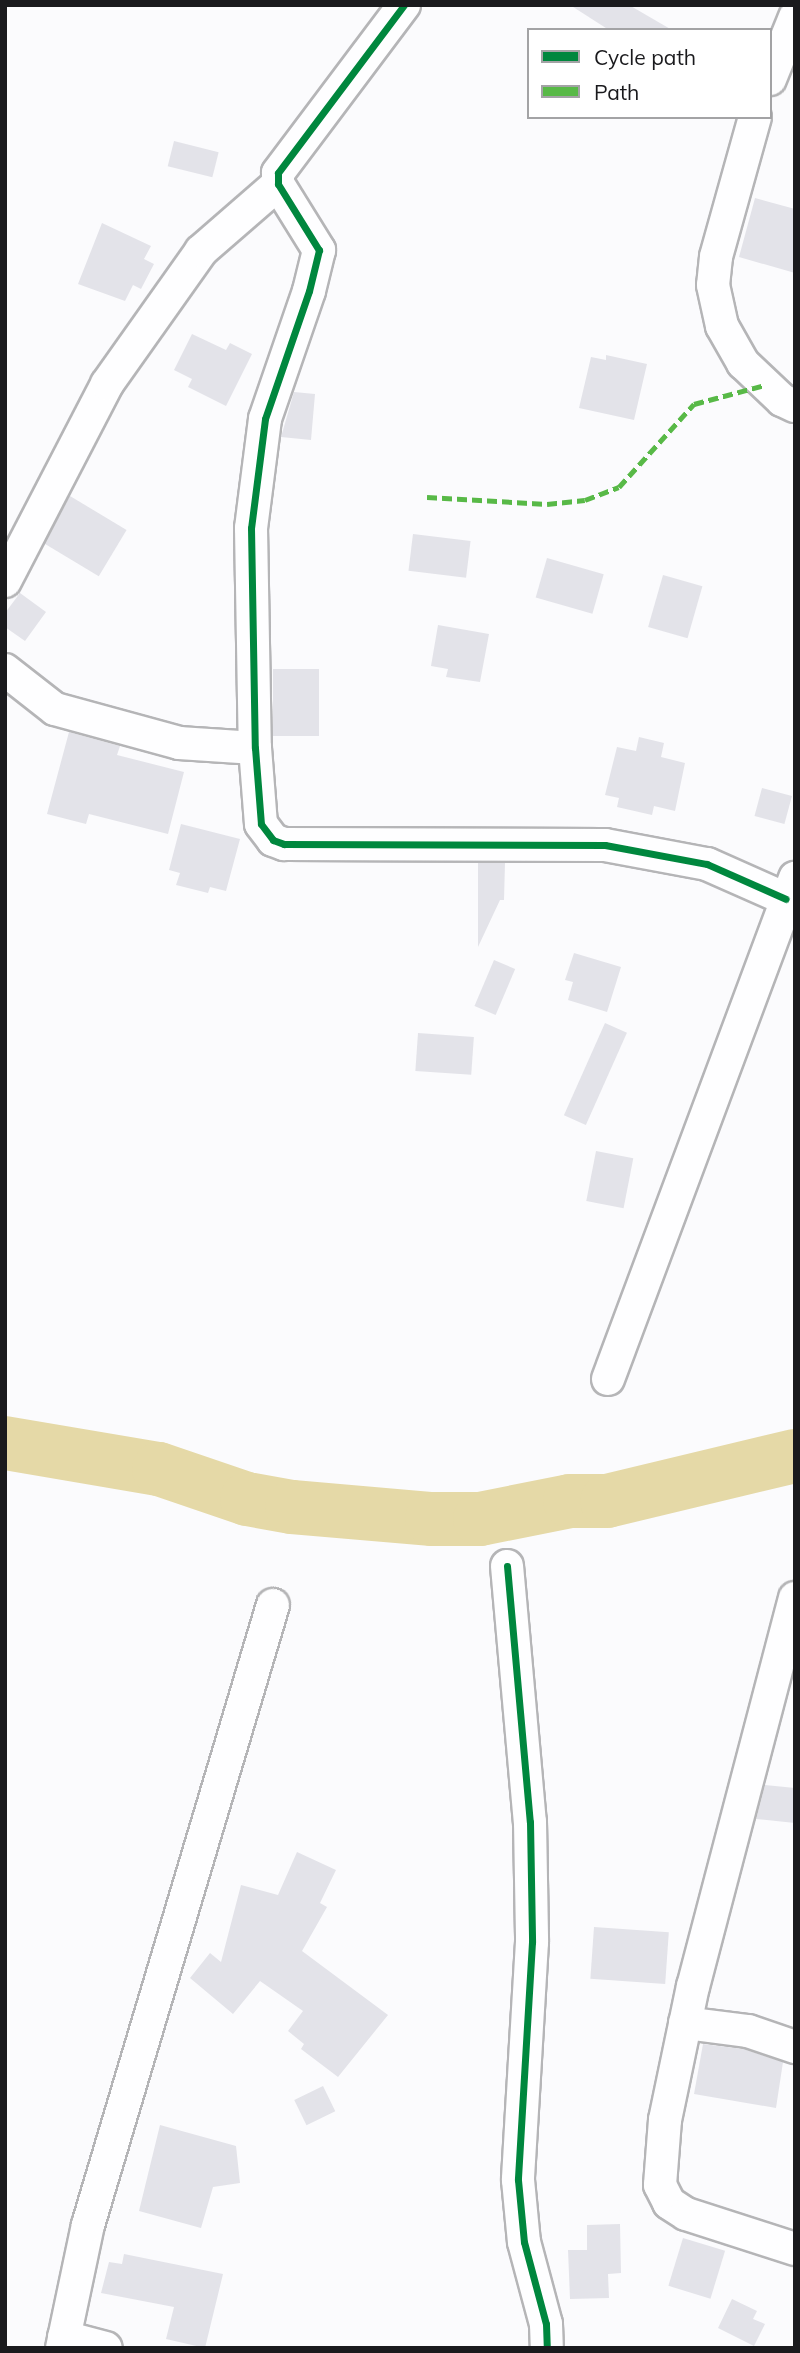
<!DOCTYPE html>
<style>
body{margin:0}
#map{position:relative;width:800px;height:2353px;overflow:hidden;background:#fbfbfd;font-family:Mulish,sans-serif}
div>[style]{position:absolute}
.river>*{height:54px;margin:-27px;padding:0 27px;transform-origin:27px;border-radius:27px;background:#e5d9a7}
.building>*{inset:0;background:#e3e3e9;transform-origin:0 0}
.roads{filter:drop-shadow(2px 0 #b5b5b7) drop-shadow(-2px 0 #b5b5b7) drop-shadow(0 2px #b5b5b7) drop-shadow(0 -2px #b5b5b7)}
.minor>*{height:32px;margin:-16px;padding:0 16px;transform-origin:16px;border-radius:16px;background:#fefeff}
.quiet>*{height:5px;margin-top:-2.5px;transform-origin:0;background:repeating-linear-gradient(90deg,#58b947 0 10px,transparent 0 15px)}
.cycleway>*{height:7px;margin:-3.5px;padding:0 3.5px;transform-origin:3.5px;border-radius:3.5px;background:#00873e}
span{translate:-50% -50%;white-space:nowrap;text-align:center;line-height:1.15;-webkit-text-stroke:5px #fff;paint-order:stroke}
.frame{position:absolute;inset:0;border:7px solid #1a1a1d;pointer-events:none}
.legend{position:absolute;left:527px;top:28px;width:245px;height:91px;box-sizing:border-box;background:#fff;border:2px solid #a3a3a5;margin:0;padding:9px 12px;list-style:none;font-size:21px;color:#1a1a1d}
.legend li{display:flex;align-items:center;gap:14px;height:35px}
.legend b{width:35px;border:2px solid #a3a3a5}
</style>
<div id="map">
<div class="river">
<div style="left:5px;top:1443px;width:156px;rotate:9.6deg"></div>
<div style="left:159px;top:1469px;width:93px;rotate:18.8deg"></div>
<div style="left:247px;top:1499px;width:46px;rotate:10.1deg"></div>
<div style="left:292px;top:1507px;width:141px;rotate:4.9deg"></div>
<div style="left:432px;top:1519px;width:48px"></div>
<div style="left:480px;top:1519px;width:92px;rotate:-11.3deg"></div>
<div style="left:570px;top:1501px;width:37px"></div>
<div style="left:607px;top:1501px;width:193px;rotate:-13.5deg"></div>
</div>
<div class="building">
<div style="clip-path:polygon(570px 5px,629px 5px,672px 30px,609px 30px)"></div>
<div style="left:174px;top:141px;width:46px;height:26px;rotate:14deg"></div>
<div style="clip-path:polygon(755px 198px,795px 209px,795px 273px,739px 257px)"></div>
<div style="clip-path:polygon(102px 223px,151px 246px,144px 259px,154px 264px,141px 289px,133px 285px,125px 301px,78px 284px)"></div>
<div style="clip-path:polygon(192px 334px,226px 350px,230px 343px,252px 354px,226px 406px,188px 387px,192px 379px,174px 370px)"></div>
<div style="clip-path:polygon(606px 355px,647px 364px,634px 420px,579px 408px,591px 357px,606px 360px)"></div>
<div style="clip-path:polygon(294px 392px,315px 394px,311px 440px,281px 437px)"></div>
<div style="left:70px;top:496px;width:66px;height:54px;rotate:31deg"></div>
<div style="left:413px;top:534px;width:58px;height:37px;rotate:7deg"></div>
<div style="left:547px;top:558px;width:59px;height:41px;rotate:16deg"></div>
<div style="left:663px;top:575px;width:41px;height:54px;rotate:16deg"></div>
<div style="clip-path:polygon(20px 593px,46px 612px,25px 641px,5px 627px,5px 613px)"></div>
<div style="clip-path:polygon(438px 625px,489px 634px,480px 682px,446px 677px,448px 669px,431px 666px)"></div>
<div style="left:273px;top:669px;width:46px;height:67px"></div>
<div style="clip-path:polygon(69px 732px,120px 746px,117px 755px,184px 772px,168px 834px,89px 814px,86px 824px,47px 814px)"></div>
<div style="clip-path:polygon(639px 737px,664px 743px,661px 757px,685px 763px,675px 811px,654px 806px,652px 815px,617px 807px,619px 798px,605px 795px,617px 747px,636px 751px)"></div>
<div style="left:762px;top:788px;width:31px;height:29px;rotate:15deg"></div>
<div style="clip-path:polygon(181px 824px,240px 839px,226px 891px,210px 887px,208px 893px,176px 885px,180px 873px,169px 870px)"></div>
<div style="clip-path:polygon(478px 863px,505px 863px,504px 900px,500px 900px,478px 947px)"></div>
<div style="clip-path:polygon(574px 953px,621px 967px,607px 1012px,568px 1000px,573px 982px,565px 980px)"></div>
<div style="left:494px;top:960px;width:23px;height:50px;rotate:23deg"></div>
<div style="left:605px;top:1023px;width:24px;height:101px;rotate:24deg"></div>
<div style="left:418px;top:1033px;width:56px;height:38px;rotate:4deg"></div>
<div style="left:596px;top:1151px;width:38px;height:51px;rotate:11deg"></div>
<div style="clip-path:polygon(765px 1785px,795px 1788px,795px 1823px,756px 1819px)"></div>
<div style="clip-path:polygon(297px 1852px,336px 1870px,320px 1903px,327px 1907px,302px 1951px,388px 2015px,338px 2077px,301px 2049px,304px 2044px,288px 2031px,303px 2011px,260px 1981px,233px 2014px,190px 1978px,210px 1953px,221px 1962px,241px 1885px,278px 1895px)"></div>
<div style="left:594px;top:1927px;width:75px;height:52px;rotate:4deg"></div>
<div style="clip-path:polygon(703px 2044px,744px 2049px,783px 2062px,776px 2108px,694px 2094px)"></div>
<div style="left:323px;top:2086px;width:28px;height:32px;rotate:64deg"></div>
<div style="clip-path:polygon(160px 2125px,236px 2146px,240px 2183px,213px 2187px,201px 2228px,139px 2211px)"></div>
<div style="clip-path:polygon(620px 2224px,621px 2273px,608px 2274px,609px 2298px,570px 2299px,568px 2250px,587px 2250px,587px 2225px)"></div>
<div style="left:683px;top:2238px;width:44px;height:50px;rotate:17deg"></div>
<div style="clip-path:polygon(124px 2254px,223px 2274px,205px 2348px,166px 2339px,174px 2307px,101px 2293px,109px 2262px,122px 2264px)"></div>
<div style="clip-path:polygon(732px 2299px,757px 2311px,753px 2319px,765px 2324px,754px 2346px,718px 2328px)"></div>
</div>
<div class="roads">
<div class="minor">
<div style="left:404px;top:5px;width:210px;rotate:126.9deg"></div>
<div style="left:278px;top:173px;width:11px;rotate:90deg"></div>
<div style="left:278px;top:184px;width:78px;rotate:58.2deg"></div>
<div style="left:319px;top:250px;width:42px;rotate:103.7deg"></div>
<div style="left:309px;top:291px;width:135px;rotate:109deg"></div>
<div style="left:265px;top:419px;width:110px;rotate:97.3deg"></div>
<div style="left:251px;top:528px;width:220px;rotate:89deg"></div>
<div style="left:255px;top:748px;width:76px;rotate:85.5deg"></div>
<div style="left:261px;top:824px;width:20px;rotate:53deg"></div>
<div style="left:273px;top:840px;width:12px;rotate:20deg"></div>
<div style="left:284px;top:844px;width:321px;rotate:0.2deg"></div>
<div style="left:605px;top:845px;width:104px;rotate:10.6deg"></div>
<div style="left:707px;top:864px;width:86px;rotate:23.9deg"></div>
<div style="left:770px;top:79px;width:67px;rotate:-68deg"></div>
<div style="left:755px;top:117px;width:145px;rotate:105.6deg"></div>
<div style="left:716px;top:257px;width:28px;rotate:96deg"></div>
<div style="left:713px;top:285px;width:42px;rotate:77.6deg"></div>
<div style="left:722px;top:326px;width:43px;rotate:60.4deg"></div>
<div style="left:743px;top:363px;width:54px;rotate:43.5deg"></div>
<div style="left:782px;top:400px;width:14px;rotate:25deg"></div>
<div style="left:5px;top:581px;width:222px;rotate:-62.6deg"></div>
<div style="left:107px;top:384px;width:163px;rotate:-54.7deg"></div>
<div style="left:201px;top:251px;width:102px;rotate:-41deg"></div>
<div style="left:5px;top:670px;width:63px;rotate:38deg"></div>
<div style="left:55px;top:709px;width:129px;rotate:15.3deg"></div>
<div style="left:179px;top:743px;width:76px;rotate:3.8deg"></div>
<div style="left:608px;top:1379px;width:535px;rotate:-69.53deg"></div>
<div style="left:507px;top:1566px;width:257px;rotate:84.9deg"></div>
<div style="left:530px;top:1822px;width:120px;rotate:89deg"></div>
<div style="left:532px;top:1942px;width:238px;rotate:93.4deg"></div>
<div style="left:518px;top:2180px;width:62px;rotate:84.5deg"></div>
<div style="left:524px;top:2242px;width:85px;rotate:75deg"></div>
<div style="left:546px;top:2324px;width:24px;rotate:88deg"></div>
<div style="left:795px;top:1598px;width:401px;rotate:104.7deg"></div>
<div style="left:693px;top:1986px;width:137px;rotate:101.8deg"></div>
<div style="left:665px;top:2120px;width:65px;rotate:94.4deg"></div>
<div style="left:660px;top:2185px;width:20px;rotate:63deg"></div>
<div style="left:669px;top:2203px;width:20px;rotate:33deg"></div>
<div style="left:686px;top:2214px;width:114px;rotate:17.8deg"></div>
<div style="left:685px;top:2023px;width:64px;rotate:7.2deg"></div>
<div style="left:748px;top:2031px;width:50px;rotate:18.8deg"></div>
<div style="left:64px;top:2337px;width:43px;rotate:14.7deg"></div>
<div style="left:62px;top:2348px;width:126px;rotate:-78.1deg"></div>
<div style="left:88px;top:2225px;width:647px;rotate:-73.39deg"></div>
</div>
</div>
<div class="quiet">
<div style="left:427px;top:497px;width:120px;rotate:3.3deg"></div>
<div style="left:547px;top:504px;width:38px;rotate:-6deg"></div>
<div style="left:585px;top:500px;width:36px;rotate:-21deg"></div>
<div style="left:619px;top:487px;width:112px;rotate:-47.9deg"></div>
<div style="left:694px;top:404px;width:73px;rotate:-15deg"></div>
</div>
<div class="cycleway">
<div style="left:404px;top:5px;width:210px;rotate:126.9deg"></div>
<div style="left:278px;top:173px;width:11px;rotate:90deg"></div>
<div style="left:278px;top:184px;width:78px;rotate:58.2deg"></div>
<div style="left:319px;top:250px;width:42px;rotate:103.7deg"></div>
<div style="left:309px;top:291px;width:135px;rotate:109deg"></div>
<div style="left:265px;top:419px;width:110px;rotate:97.3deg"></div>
<div style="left:251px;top:528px;width:220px;rotate:89deg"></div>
<div style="left:255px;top:748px;width:76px;rotate:85.5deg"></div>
<div style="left:261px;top:824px;width:20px;rotate:53deg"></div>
<div style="left:273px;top:840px;width:12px;rotate:20deg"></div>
<div style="left:284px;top:844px;width:321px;rotate:0.2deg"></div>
<div style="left:605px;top:845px;width:104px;rotate:10.6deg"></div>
<div style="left:707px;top:864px;width:86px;rotate:23.9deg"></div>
<div style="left:507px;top:1566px;width:257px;rotate:84.9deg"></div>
<div style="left:530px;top:1822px;width:120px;rotate:89deg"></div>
<div style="left:532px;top:1942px;width:238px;rotate:93.4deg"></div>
<div style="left:518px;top:2180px;width:62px;rotate:84.5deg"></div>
<div style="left:524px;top:2242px;width:85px;rotate:75deg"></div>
<div style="left:546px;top:2324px;width:24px;rotate:88deg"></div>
</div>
<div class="frame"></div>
<ul class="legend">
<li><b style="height:9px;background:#00873e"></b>Cycle path</li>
<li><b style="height:9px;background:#58b947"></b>Path</li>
</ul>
</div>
